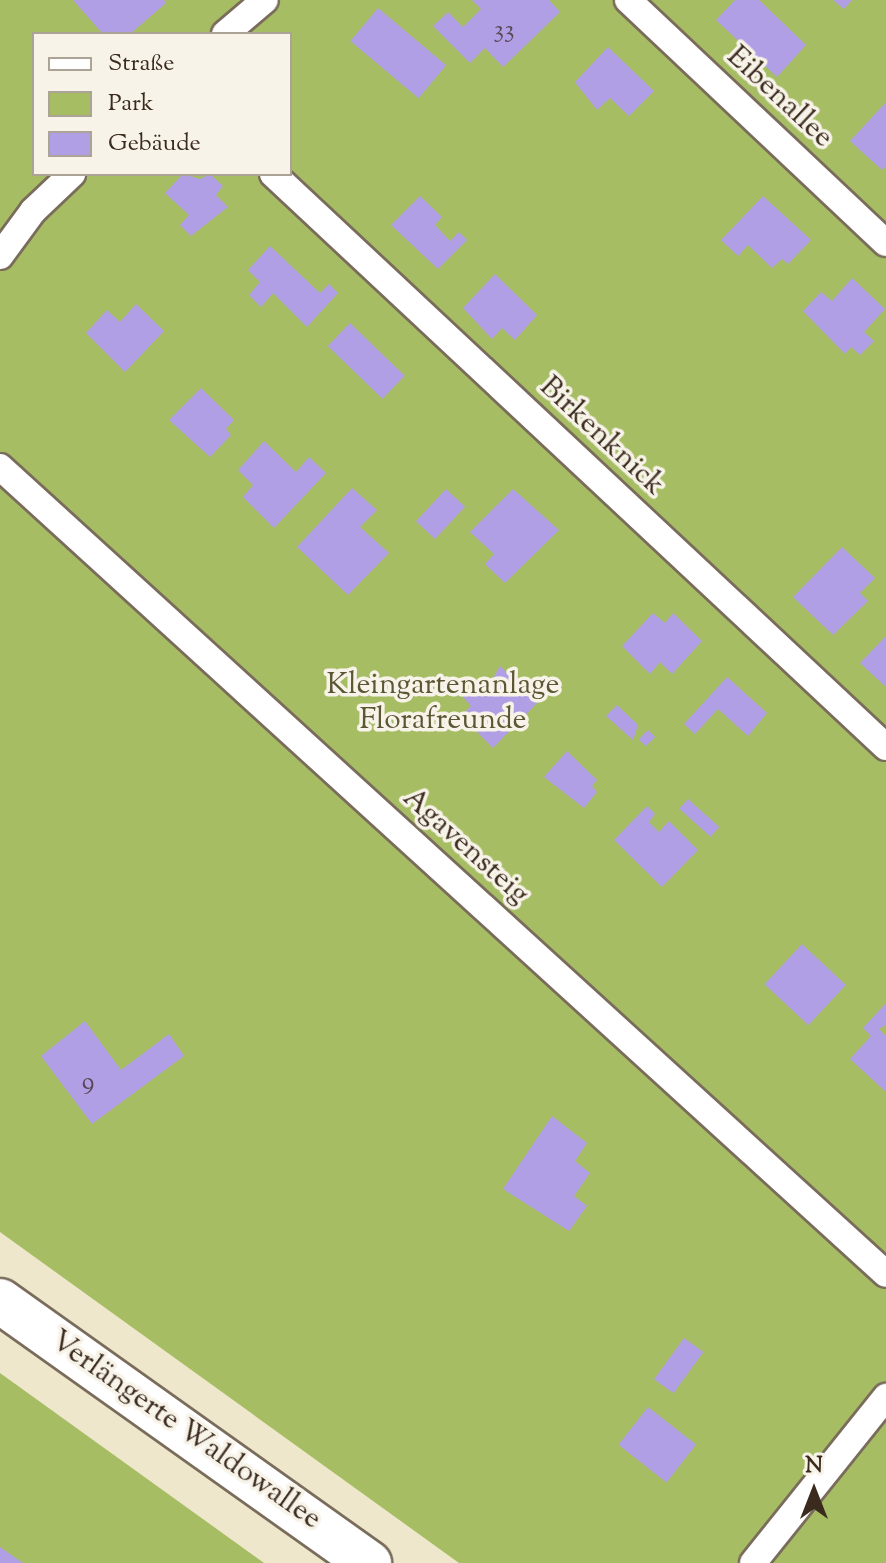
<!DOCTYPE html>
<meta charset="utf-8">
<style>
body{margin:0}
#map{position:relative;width:886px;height:1563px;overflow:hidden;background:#eee7cc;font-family:"Sorts Mill Goudy",serif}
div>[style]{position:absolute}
.green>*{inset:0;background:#a6bd63}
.building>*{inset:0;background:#b19fe6;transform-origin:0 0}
.roads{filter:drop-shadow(2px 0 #7a6c5b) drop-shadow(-2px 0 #7a6c5b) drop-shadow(0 2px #7a6c5b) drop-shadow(0 -2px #7a6c5b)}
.service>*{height:26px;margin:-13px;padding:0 13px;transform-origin:13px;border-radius:13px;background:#fff}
.tertiary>*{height:44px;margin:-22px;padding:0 22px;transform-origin:22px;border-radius:22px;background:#fff}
span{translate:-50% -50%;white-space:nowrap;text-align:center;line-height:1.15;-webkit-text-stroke:7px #f7f3e8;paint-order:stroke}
.number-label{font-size:26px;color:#584750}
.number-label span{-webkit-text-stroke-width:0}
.street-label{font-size:30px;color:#3b2a1e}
.park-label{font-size:30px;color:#5b5633}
.legend{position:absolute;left:32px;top:32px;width:260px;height:144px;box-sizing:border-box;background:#f7f3e8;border:2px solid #aca397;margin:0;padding:10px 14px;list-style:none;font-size:24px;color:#3b2a1e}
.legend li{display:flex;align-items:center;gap:16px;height:40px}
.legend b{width:40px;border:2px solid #aca397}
.north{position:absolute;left:774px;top:1451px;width:80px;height:80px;-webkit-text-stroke:6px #f7f3e8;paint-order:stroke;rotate:0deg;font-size:22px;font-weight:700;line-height:32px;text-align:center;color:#3b2a1e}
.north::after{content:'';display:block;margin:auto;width:28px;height:36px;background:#3b2a1e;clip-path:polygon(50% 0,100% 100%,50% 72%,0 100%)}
</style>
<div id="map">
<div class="green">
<div style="clip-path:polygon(evenodd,0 0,886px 0,886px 1563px,459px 1563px,0 1232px,0 0,34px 34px,290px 34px,290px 174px,34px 174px,34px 34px)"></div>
<div style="clip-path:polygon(0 1373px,264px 1563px,0 1563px)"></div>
</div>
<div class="building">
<div style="clip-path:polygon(73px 0,164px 0,166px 3px,130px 34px,103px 34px)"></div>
<div style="clip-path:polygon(472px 0,549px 0,560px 12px,503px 67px,485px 48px,470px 63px,433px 26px,448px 12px,463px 27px,481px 9px)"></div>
<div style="clip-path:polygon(735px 0,759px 0,806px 45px,777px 77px,716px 20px)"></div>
<div style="clip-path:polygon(833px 0,852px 0,844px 9px)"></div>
<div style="left:378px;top:8px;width:89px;height:43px;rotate:40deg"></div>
<div style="clip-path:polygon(608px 47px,654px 91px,629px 116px,610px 98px,597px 110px,575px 82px)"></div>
<div style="clip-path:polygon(886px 102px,886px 166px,882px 170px,850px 141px)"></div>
<div style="clip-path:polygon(183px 174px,200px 179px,210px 174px,223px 186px,216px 195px,228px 207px,191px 236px,180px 225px,189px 215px,165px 193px)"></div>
<div style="clip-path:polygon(420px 196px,442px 217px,435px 225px,450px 241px,459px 232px,467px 240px,438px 269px,391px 225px)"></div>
<div style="clip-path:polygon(763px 196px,811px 240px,788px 264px,782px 259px,772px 268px,748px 245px,738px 256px,721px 240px)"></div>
<div style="clip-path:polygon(270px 246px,320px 293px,329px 284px,338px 293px,307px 327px,273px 293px,261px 307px,249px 295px,260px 282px,248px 270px)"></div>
<div style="clip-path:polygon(495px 274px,537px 315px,515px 340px,502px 328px,492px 339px,463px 308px)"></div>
<div style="clip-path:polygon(852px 278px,885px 309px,864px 332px,874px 341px,860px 355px,851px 347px,845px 354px,803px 311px,821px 292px,832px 301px)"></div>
<div style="clip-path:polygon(136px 304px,164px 331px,125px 372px,86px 333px,107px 310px,120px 322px)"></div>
<div style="left:350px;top:323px;width:76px;height:32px;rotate:44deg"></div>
<div style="clip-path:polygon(201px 388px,234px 420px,226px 429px,231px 435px,210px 457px,169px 420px)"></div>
<div style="clip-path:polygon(264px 441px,296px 472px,309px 457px,326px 473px,274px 528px,243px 497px,253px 485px,238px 470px)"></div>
<div style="clip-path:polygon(352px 488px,377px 510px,360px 527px,389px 553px,348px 595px,297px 547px)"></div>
<div style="left:446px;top:489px;width:26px;height:44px;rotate:43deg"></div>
<div style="clip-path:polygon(513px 489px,559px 530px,505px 583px,485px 564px,494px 554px,470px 532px)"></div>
<div style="clip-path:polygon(842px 547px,875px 578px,860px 593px,868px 601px,833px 635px,793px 597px)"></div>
<div style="clip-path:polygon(653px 613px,665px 623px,673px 613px,702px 641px,672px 674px,660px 662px,650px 674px,622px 646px)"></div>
<div style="clip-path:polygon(886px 636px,886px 687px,860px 663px)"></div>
<div style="clip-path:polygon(500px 666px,537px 703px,493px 748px,461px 716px,471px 706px,462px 696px,478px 682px,486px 691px)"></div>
<div style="clip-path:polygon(727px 677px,767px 713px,748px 736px,718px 709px,695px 734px,684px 724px)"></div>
<div style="clip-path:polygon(617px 705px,638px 725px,633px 740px,606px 716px)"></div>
<div style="left:648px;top:730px;width:10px;height:13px;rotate:45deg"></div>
<div style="clip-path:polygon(567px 751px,597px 780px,592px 786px,597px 792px,584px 808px,544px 777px)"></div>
<div style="left:688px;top:799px;width:42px;height:13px;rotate:42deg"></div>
<div style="clip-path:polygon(647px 806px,655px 814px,649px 822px,659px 832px,669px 821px,698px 850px,662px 887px,614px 840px)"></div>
<div style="left:802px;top:944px;width:60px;height:55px;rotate:43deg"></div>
<div style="clip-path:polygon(886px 1003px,886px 1025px,879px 1029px,886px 1036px,886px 1092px,850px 1059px,871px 1036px,863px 1028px)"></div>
<div style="clip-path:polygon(85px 1021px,121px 1070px,169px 1034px,184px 1056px,92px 1124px,41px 1056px)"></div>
<div style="clip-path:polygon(552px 1116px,587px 1143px,575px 1161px,590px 1173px,574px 1196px,587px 1206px,569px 1231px,503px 1189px)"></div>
<div style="left:684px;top:1338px;width:24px;height:51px;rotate:36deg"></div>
<div style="left:648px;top:1407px;width:61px;height:48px;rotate:38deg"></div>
<div style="clip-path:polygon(0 1547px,23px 1563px,0 1563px)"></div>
</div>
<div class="roads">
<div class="service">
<div style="left:628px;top:0;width:354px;rotate:43.3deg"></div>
<div style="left:225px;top:34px;width:52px;rotate:-40.4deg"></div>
<div style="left:273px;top:174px;width:839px;rotate:43.07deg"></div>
<div style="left:0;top:256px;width:56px;rotate:-53.7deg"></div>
<div style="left:33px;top:211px;width:54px;rotate:-43.5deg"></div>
<div style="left:0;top:467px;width:1198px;rotate:42.33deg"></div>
<div style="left:753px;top:1563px;width:213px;rotate:-51.3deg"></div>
</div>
<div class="tertiary">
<div style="left:0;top:1301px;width:453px;rotate:35.4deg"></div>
</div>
</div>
<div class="number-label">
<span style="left:504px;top:31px">33</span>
<span style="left:88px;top:1083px">9</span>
</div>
<div class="street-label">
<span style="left:779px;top:98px;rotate:43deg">Eibenallee</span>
<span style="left:601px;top:437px;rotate:43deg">Birkenknick</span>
<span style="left:465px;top:847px;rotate:42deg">Agavensteig</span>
<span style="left:185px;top:1431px;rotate:35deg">Verlängerte Waldowallee</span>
</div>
<div class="park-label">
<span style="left:443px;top:703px">Kleingartenanlage<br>Florafreunde</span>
</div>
<ul class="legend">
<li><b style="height:10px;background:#fff"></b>Straße</li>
<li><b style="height:22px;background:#a6bd63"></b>Park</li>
<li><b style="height:22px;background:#b19fe6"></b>Gebäude</li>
</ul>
<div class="north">N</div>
</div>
